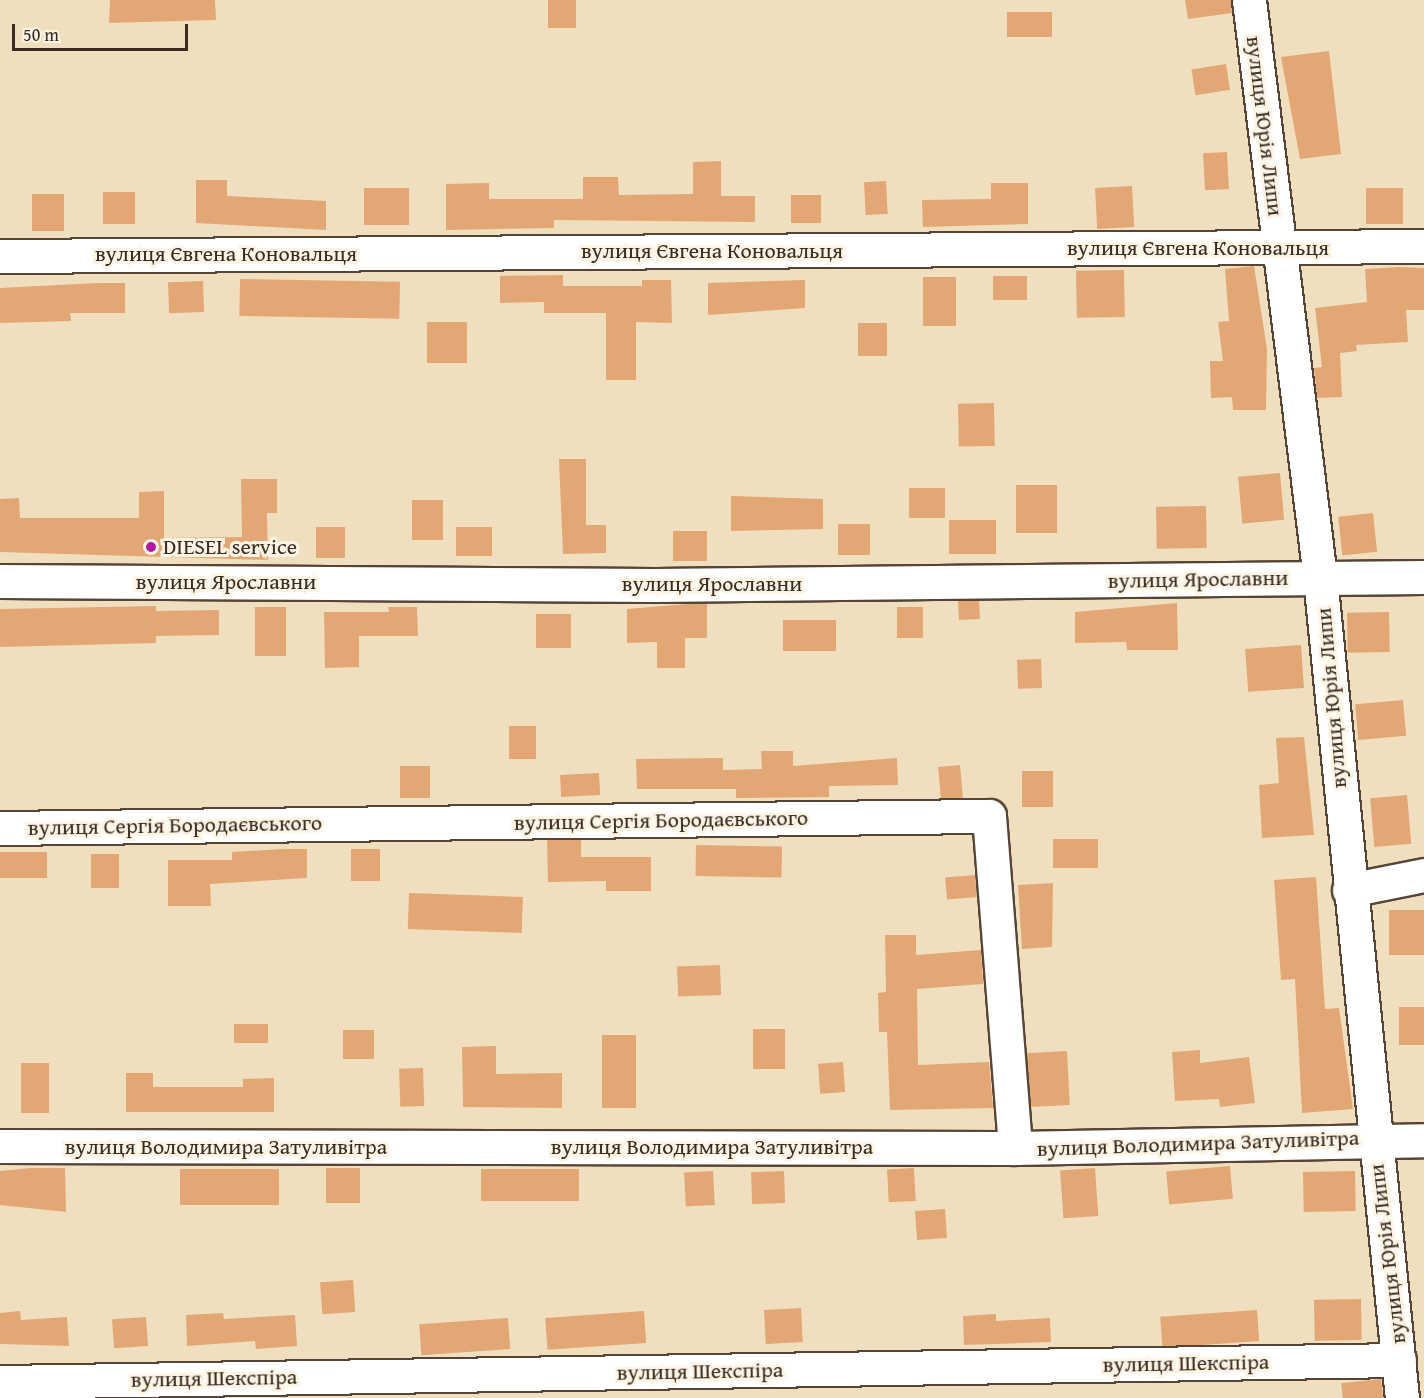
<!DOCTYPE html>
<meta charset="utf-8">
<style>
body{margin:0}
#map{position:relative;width:1424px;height:1398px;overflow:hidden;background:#f0dfbf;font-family:"Gentium Book Plus",serif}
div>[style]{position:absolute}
.building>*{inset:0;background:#e3a775;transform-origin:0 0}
.roads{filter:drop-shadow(2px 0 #564536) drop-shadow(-2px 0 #564536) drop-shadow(0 2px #564536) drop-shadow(0 -2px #564536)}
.minor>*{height:33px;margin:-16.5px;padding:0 16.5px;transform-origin:16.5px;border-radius:16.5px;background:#fff}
.dots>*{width:16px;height:16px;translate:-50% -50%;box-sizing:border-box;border:3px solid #fcf5e5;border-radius:50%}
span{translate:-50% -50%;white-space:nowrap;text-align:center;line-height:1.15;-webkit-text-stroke:6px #fcf5e5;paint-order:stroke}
.street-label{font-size:22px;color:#3b2a1e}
.poi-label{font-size:22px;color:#3b2a1e}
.left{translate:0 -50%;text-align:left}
.scale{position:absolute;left:12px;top:24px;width:176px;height:27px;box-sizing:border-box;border:3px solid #3b2a1e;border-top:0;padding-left:8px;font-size:18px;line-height:21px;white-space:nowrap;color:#3b2a1e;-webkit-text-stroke:4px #fcf5e5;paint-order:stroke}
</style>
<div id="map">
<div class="building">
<div style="clip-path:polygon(110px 0,215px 0,216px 20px,109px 23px)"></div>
<div style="left:548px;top:0;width:28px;height:28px"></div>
<div style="clip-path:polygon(1185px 0,1231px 0,1232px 13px,1188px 19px)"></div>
<div style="left:1052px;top:12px;width:25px;height:45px;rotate:90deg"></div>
<div style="clip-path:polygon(1329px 51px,1341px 154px,1300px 159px,1281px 57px)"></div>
<div style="left:1226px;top:64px;width:26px;height:35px;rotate:81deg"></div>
<div style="left:1227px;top:152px;width:37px;height:24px;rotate:87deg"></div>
<div style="clip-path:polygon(721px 161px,721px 196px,755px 196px,755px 222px,554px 220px,554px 228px,446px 230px,446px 184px,489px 183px,489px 199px,583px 199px,583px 177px,618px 177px,619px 195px,693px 194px,693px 162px)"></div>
<div style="clip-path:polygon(196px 180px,227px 180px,227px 196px,326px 201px,326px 230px,196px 223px)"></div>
<div style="left:886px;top:181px;width:33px;height:22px;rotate:87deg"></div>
<div style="clip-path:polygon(991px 183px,1028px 183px,1028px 224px,923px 227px,922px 200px,991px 199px)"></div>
<div style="left:1132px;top:186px;width:41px;height:37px;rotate:87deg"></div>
<div style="left:364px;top:188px;width:45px;height:37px"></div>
<div style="left:1366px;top:188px;width:37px;height:36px"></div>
<div style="left:103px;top:192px;width:32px;height:32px"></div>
<div style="left:32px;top:194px;width:32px;height:37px"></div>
<div style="left:791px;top:195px;width:30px;height:28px"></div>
<div style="clip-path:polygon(1254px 266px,1267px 349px,1266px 410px,1233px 410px,1232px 397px,1211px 398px,1210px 361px,1223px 361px,1218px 322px,1229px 321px,1225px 269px)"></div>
<div style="clip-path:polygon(1399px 267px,1424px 268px,1424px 310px,1406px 310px,1408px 342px,1356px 345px,1357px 351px,1340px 353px,1342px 397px,1317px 398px,1314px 368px,1322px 367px,1315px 308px,1367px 302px,1365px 269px)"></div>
<div style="left:1124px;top:270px;width:47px;height:48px;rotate:89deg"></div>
<div style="clip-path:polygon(563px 275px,563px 286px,642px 286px,642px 280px,671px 280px,672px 323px,636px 322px,636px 380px,606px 380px,606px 313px,544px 313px,544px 302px,500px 303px,500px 276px)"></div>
<div style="left:993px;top:276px;width:34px;height:24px"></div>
<div style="left:923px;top:277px;width:33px;height:49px"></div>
<div style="left:240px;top:279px;width:160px;height:37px;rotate:1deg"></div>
<div style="clip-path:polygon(805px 280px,805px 308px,708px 315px,708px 283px)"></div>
<div style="left:203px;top:281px;width:31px;height:35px;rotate:88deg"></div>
<div style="clip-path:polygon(98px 283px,125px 283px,125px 313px,70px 313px,71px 321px,0 323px,0 288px)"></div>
<div style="left:427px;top:322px;width:40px;height:41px"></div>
<div style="left:858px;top:323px;width:29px;height:33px"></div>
<div style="left:994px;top:403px;width:43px;height:36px;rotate:89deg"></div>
<div style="clip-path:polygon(559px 459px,586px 459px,586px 525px,606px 525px,606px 553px,563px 554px)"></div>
<div style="left:1280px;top:473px;width:47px;height:42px;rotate:85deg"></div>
<div style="clip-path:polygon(241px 479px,277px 479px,277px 513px,267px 513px,268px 560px,0 552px,0 499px,19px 498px,20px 518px,139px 518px,139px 492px,164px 491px,164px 538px,242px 537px)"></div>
<div style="left:1016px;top:485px;width:41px;height:48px"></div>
<div style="left:945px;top:488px;width:30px;height:36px;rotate:90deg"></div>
<div style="clip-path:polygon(731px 496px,823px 499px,823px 529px,731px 531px)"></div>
<div style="left:443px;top:500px;width:40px;height:31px;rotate:90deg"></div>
<div style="left:1206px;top:506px;width:42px;height:50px;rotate:89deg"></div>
<div style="left:1373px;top:513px;width:39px;height:35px;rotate:84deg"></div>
<div style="left:949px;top:520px;width:47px;height:34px"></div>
<div style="left:838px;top:524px;width:32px;height:31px"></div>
<div style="left:316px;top:527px;width:29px;height:31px"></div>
<div style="left:456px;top:527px;width:36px;height:29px"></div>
<div style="left:673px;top:531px;width:34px;height:30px"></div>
<div style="left:979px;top:600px;width:19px;height:21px;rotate:87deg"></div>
<div style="clip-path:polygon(1177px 603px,1178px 650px,1127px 650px,1126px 642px,1075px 643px,1075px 612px)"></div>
<div style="clip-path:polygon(687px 604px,707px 604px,707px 638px,685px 638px,685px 668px,657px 668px,657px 642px,627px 643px,627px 609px)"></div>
<div style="clip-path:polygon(156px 606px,156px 611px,219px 610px,219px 635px,156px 636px,156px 643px,0 647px,0 609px)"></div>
<div style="left:286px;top:607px;width:49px;height:31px;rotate:90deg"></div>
<div style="clip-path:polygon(388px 607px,417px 607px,418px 636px,359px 636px,359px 667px,325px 668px,324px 612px,389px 612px)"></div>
<div style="left:897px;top:607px;width:26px;height:31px"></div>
<div style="left:1389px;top:612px;width:40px;height:42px;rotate:89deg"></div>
<div style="left:536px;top:614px;width:35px;height:34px"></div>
<div style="left:783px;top:620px;width:53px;height:31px"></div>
<div style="left:1301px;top:645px;width:43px;height:56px;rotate:86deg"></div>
<div style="left:1041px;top:659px;width:29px;height:24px;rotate:88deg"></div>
<div style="left:1403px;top:700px;width:36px;height:48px;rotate:85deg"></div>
<div style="left:509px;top:726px;width:27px;height:33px"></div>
<div style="clip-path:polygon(1304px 737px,1314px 835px,1262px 838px,1259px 785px,1279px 783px,1276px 738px)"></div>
<div style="clip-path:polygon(761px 751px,793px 751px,793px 766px,897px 758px,898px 785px,829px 786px,829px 797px,736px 798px,736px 789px,637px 789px,636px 759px,723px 758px,723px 770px,762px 769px)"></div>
<div style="left:960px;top:765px;width:33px;height:22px;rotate:85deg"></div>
<div style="left:400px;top:766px;width:30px;height:32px"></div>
<div style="left:1022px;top:771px;width:31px;height:36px"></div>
<div style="left:599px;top:773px;width:22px;height:39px;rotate:87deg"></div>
<div style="left:1407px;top:795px;width:49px;height:37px;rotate:85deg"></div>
<div style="left:1053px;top:839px;width:45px;height:29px"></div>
<div style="clip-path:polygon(547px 840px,581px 840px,581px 857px,651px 857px,651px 891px,606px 891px,606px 881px,548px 882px)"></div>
<div style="left:696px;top:845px;width:86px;height:31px;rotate:1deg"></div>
<div style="clip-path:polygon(282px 849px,307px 849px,307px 878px,210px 884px,211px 906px,168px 906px,168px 860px,232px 860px,232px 852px)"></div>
<div style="left:351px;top:849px;width:29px;height:32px"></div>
<div style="left:47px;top:852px;width:26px;height:47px;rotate:90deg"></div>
<div style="left:91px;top:854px;width:28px;height:34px"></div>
<div style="left:975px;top:875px;width:22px;height:30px;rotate:85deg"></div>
<div style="clip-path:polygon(1316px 877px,1325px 1009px,1339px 1008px,1353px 1109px,1302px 1113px,1295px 979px,1281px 980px,1274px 880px)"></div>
<div style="clip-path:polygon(1053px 883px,1052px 947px,1022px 949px,1018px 885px)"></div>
<div style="left:409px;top:893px;width:114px;height:36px;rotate:2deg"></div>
<div style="left:1424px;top:910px;width:45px;height:35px;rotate:90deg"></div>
<div style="clip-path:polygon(885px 935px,916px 935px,916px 955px,981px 950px,983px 984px,917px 989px,918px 1065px,989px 1062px,993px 1108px,890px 1110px,887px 1032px,879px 1032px,878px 993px,886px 992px)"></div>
<div style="left:720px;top:965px;width:30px;height:43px;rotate:88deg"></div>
<div style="left:1424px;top:1007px;width:38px;height:25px;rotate:90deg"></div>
<div style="left:234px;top:1024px;width:34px;height:19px"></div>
<div style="left:753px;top:1029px;width:32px;height:40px"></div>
<div style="left:343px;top:1030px;width:31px;height:29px"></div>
<div style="left:602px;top:1035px;width:34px;height:73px"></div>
<div style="clip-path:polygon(496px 1046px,496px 1074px,562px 1073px,562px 1108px,463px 1107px,462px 1047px)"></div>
<div style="clip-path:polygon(1200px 1050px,1200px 1063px,1249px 1057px,1255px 1103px,1220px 1107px,1219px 1099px,1175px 1101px,1172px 1052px)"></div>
<div style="left:1067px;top:1051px;width:54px;height:41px;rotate:87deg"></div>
<div style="left:843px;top:1062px;width:30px;height:25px;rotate:86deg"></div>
<div style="left:21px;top:1063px;width:28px;height:50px"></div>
<div style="left:423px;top:1068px;width:38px;height:24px;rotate:88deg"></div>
<div style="clip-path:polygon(126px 1073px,153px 1073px,153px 1087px,243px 1087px,243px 1079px,274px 1078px,274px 1112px,126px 1112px)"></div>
<div style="left:1230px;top:1166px;width:33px;height:64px;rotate:85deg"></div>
<div style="clip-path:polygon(31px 1168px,65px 1168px,66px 1212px,0 1205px,0 1171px)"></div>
<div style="left:326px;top:1168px;width:34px;height:35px"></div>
<div style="left:914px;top:1168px;width:33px;height:27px;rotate:87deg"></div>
<div style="left:1095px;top:1168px;width:48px;height:35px;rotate:86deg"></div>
<div style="left:279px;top:1169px;width:36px;height:99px;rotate:90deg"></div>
<div style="left:579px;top:1169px;width:32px;height:98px;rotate:90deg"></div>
<div style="left:713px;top:1171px;width:34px;height:29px;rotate:87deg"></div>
<div style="left:784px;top:1171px;width:32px;height:33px;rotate:88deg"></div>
<div style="left:1355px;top:1171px;width:40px;height:52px;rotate:89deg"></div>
<div style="left:945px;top:1209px;width:29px;height:30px;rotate:86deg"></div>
<div style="left:353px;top:1280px;width:32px;height:33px;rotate:86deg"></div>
<div style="left:1361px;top:1299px;width:41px;height:47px;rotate:89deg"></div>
<div style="left:801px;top:1308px;width:34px;height:37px;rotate:87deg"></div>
<div style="left:1257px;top:1310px;width:31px;height:97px;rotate:86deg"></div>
<div style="clip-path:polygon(20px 1311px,21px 1320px,67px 1317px,69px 1346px,0 1344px,0 1313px)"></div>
<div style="left:644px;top:1311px;width:32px;height:99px;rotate:86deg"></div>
<div style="clip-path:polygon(223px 1313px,224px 1319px,295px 1315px,297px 1346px,256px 1349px,255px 1341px,187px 1346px,186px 1315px)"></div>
<div style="clip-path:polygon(996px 1314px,996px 1321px,1050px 1318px,1051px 1342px,964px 1345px,963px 1316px)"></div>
<div style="left:146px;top:1317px;width:29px;height:34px;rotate:86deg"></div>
<div style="left:508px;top:1318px;width:31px;height:89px;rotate:86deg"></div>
<div style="left:1381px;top:1379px;width:19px;height:40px;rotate:84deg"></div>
</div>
<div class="roads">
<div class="minor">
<div style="left:1249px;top:0;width:581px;rotate:82.99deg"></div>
<div style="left:1320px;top:577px;width:825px;rotate:84.3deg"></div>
<div style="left:0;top:256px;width:1424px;rotate:-0.4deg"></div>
<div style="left:0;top:581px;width:655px;rotate:0.35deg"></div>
<div style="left:655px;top:585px;width:769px;rotate:-0.6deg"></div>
<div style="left:0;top:828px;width:989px;rotate:-0.7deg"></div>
<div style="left:989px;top:816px;width:333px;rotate:85.5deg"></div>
<div style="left:1349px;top:890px;width:76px;rotate:-11.3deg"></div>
<div style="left:0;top:1146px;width:1015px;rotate:0.11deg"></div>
<div style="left:1015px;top:1148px;width:409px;rotate:-1.1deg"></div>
<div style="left:0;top:1382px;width:1399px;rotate:-0.9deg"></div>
</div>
</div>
<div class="dots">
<div style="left:151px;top:547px;background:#b5179e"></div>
</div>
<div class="street-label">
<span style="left:1265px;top:126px;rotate:83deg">вулиця Юрія Липи</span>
<span style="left:1198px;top:248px">вулиця Євгена Коновальця</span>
<span style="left:712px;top:251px">вулиця Євгена Коновальця</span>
<span style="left:226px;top:254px">вулиця Євгена Коновальця</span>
<span style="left:1198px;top:579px;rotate:-1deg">вулиця Ярославни</span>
<span style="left:226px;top:582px">вулиця Ярославни</span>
<span style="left:712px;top:584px">вулиця Ярославни</span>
<span style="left:1331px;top:698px;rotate:-95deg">вулиця Юрія Липи</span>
<span style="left:661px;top:820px;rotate:-1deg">вулиця Сергія Бородаєвського</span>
<span style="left:175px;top:825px;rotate:-1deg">вулиця Сергія Бородаєвського</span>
<span style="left:1198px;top:1143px;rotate:-2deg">вулиця Володимира Затуливітра</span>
<span style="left:226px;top:1147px">вулиця Володимира Затуливітра</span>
<span style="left:712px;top:1147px">вулиця Володимира Затуливітра</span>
<span style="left:1387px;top:1254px;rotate:-97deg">вулиця Юрія Липи</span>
<span style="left:1186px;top:1363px;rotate:-1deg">вулиця Шекспіра</span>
<span style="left:700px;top:1371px;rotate:-1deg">вулиця Шекспіра</span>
<span style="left:214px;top:1378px;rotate:-1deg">вулиця Шекспіра</span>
</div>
<div class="poi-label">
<span class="left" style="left:163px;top:547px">DIESEL service</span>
</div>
<div class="scale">50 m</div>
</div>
